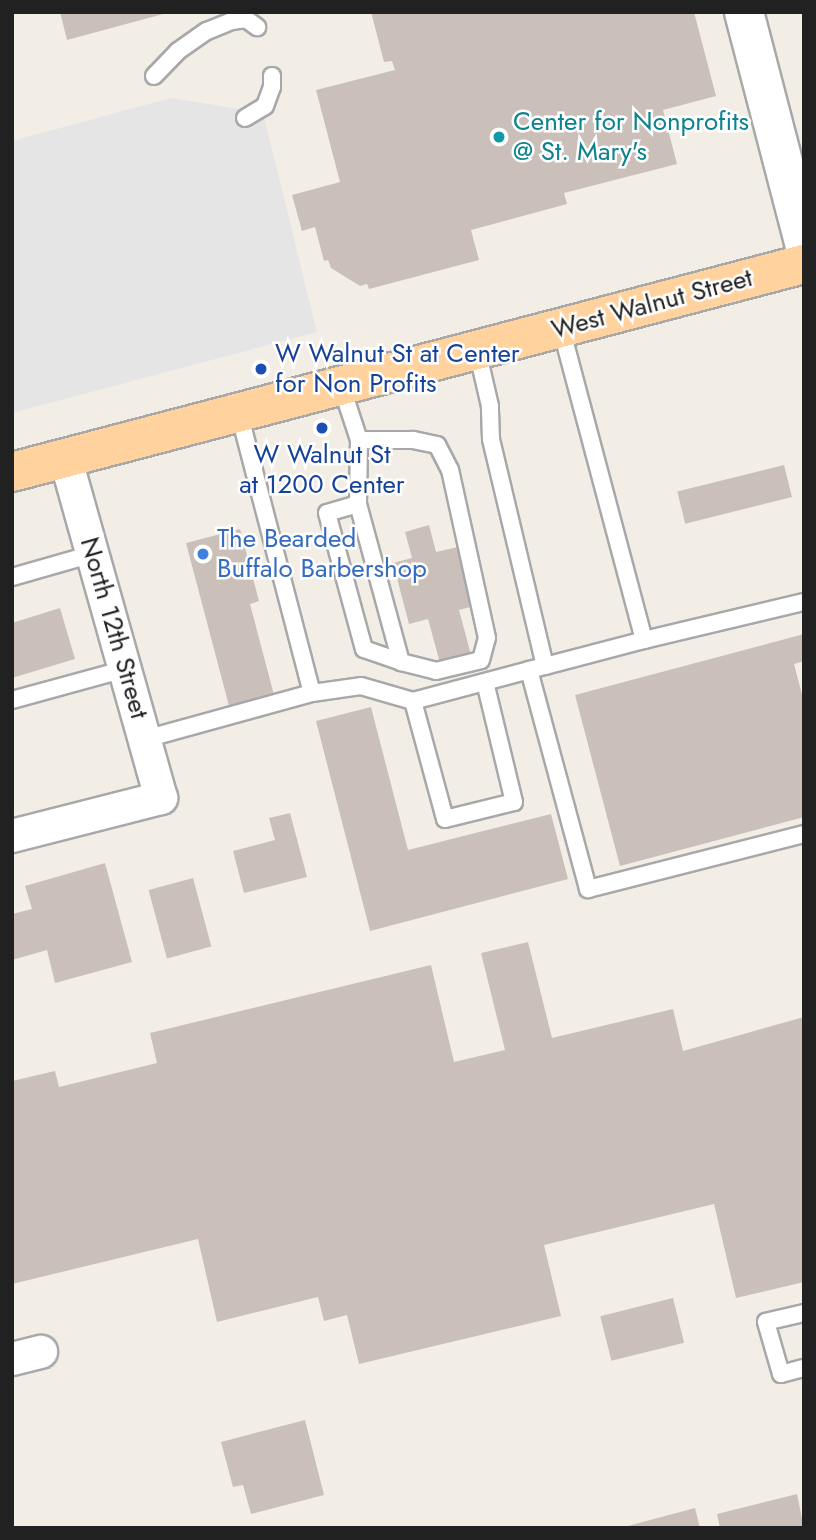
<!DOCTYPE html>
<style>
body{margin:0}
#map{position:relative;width:816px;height:1540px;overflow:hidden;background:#f2eee6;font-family:Jost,sans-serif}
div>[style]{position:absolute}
.parking>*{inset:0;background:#e5e5e5}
.building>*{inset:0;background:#cac0b9;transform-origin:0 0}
.roads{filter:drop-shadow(2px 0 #a8a8a8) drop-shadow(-2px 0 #a8a8a8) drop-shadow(0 2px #a8a8a8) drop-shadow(0 -2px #a8a8a8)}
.service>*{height:16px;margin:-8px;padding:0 8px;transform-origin:8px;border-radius:8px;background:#fff}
.minor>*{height:32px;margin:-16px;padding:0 16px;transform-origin:16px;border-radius:16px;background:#fff}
.tertiary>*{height:38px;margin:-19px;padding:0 19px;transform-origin:19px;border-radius:19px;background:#fff}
.primary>*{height:38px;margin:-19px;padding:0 19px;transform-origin:19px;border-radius:19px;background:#ffd29e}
.dots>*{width:19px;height:19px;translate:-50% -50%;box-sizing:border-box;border:4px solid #fff;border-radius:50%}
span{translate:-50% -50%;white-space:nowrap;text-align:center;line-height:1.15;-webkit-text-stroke:5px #fff;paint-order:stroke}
.culture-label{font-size:26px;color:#0d838f}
.left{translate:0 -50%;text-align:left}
.street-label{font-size:26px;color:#212121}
.transit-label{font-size:26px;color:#164399}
.shop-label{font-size:26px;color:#366cbe}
.frame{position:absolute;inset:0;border:14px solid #212121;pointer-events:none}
</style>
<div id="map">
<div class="parking">
<div style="clip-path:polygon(171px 98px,263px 113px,317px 332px,12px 413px,12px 141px)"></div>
</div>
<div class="building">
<div style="clip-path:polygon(60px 12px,167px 12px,167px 13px,67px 40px)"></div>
<div style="clip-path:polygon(371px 12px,694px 12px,716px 96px,663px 110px,677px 164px,564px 193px,567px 204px,471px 230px,479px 260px,369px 289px,367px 284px,360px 286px,331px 268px,328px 260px,324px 261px,315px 227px,302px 231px,292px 195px,340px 182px,316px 90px,395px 70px,392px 61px,384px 62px)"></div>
<div style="left:784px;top:465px;width:33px;height:110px;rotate:76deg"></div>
<div style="clip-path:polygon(429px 525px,436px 552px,458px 547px,474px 606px,459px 610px,471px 655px,440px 663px,428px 619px,409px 624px,393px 563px,412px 558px,405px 532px)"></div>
<div style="clip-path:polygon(240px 529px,259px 601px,250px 604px,274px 695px,229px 706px,186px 543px)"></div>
<div style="clip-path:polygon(60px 608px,75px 659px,12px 678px,12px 623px)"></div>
<div style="clip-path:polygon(804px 634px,804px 661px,794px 664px,804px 702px,804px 817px,620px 866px,575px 695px)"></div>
<div style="clip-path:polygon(371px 707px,408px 850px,551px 814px,568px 879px,370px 931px,316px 721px)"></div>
<div style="clip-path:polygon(290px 813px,307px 877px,244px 893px,233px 851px,275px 840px,269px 818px)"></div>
<div style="clip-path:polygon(105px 863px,132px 962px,55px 983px,47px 950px,12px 960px,12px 914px,32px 909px,25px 886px)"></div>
<div style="left:193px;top:878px;width:71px;height:46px;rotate:75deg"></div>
<div style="clip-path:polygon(528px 942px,552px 1038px,673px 1009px,683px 1051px,804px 1017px,804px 1282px,736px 1298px,714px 1204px,544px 1245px,561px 1316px,359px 1364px,347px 1315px,324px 1321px,318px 1297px,217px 1322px,198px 1239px,12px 1284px,12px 1081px,55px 1071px,59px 1087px,157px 1063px,150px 1033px,431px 965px,454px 1062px,505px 1050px,481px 953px)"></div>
<div style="left:673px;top:1298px;width:46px;height:75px;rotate:76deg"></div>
<div style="clip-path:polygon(305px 1420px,324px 1495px,251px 1514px,243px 1485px,233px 1487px,221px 1442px)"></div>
<div style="clip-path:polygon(797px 1494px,804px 1528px,720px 1528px,717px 1514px)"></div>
<div style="clip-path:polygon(695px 1508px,700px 1528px,624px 1528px,624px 1527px)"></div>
</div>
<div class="roads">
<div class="service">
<div style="left:154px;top:76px;width:35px;rotate:-46deg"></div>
<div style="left:178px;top:51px;width:35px;rotate:-35deg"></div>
<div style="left:207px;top:31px;width:27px;rotate:-22deg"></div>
<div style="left:232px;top:21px;width:14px;rotate:-8deg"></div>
<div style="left:246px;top:19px;width:14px;rotate:36deg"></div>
<div style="left:245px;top:118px;width:23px;rotate:-31deg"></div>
<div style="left:265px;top:106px;width:20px;rotate:-70deg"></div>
<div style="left:272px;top:87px;width:11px;rotate:-90deg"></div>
<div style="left:341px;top:385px;width:58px;rotate:71.9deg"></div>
<div style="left:359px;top:440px;width:64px;rotate:90.9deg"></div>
<div style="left:358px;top:504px;width:32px;rotate:164deg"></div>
<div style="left:327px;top:513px;width:141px;rotate:74.8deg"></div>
<div style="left:364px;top:649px;width:39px;rotate:19deg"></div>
<div style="left:239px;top:413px;width:289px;rotate:75.4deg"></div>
<div style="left:358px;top:504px;width:164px;rotate:74.8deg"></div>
<div style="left:401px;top:662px;width:36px;rotate:14deg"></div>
<div style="left:436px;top:671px;width:46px;rotate:-13.7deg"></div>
<div style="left:481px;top:660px;width:23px;rotate:-75deg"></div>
<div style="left:487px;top:638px;width:172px;rotate:-102.4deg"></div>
<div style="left:450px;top:470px;width:28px;rotate:-117deg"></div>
<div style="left:437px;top:445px;width:25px;rotate:-168deg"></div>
<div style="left:413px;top:440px;width:54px;rotate:180deg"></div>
<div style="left:12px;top:577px;width:84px;rotate:-15.9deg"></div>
<div style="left:644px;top:640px;width:164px;rotate:-13.4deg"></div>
<div style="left:545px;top:666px;width:102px;rotate:-14.7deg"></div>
<div style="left:644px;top:640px;width:323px;rotate:-104.9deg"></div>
<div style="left:529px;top:670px;width:227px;rotate:74.9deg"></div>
<div style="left:588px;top:889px;width:223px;rotate:-14.3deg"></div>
<div style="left:12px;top:700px;width:117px;rotate:-15.3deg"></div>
<div style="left:413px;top:701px;width:122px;rotate:74.8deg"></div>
<div style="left:445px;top:819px;width:71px;rotate:-13.8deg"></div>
<div style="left:514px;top:802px;width:123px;rotate:-103.6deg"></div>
<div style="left:145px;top:739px;width:173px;rotate:-15.4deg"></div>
<div style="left:312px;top:693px;width:49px;rotate:-8.1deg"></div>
<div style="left:361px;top:686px;width:54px;rotate:16.1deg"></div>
<div style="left:413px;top:701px;width:137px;rotate:-14.9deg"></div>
<div style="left:545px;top:666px;width:233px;rotate:-103.4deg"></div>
<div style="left:491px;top:439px;width:33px;rotate:-92deg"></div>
<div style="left:490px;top:406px;width:57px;rotate:-103.1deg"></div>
<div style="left:804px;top:1313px;width:39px;rotate:167deg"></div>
<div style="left:766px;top:1322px;width:54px;rotate:73.9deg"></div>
<div style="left:781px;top:1374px;width:24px;rotate:-15deg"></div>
</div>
<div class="minor">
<div style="left:12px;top:836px;width:154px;rotate:-14.3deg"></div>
<div style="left:161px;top:798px;width:352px;rotate:-105.7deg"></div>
<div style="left:12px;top:1359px;width:30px;rotate:-14deg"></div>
</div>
<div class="tertiary">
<div style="left:744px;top:12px;width:239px;rotate:75.4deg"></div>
</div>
<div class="primary">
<div style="left:12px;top:472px;width:819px;rotate:-14.72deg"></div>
</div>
</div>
<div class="dots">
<div style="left:499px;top:137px;background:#0f9aa8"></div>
<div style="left:261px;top:369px;background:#1a4fb4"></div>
<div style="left:322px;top:428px;background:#1a4fb4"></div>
<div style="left:203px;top:554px;background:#3f7fe0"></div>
</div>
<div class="culture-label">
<span class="left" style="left:513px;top:137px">Center for Nonprofits<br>@ St. Mary's</span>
</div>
<div class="street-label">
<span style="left:652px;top:304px;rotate:-15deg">West Walnut Street</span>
<span style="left:114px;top:628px;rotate:74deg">North 12th Street</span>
</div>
<div class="transit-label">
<span class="left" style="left:275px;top:369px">W Walnut St at Center<br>for Non Profits</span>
<span style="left:322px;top:470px">W Walnut St<br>at 1200 Center</span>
</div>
<div class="shop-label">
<span class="left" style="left:217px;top:554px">The Bearded<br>Buffalo Barbershop</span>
</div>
<div class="frame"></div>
</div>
